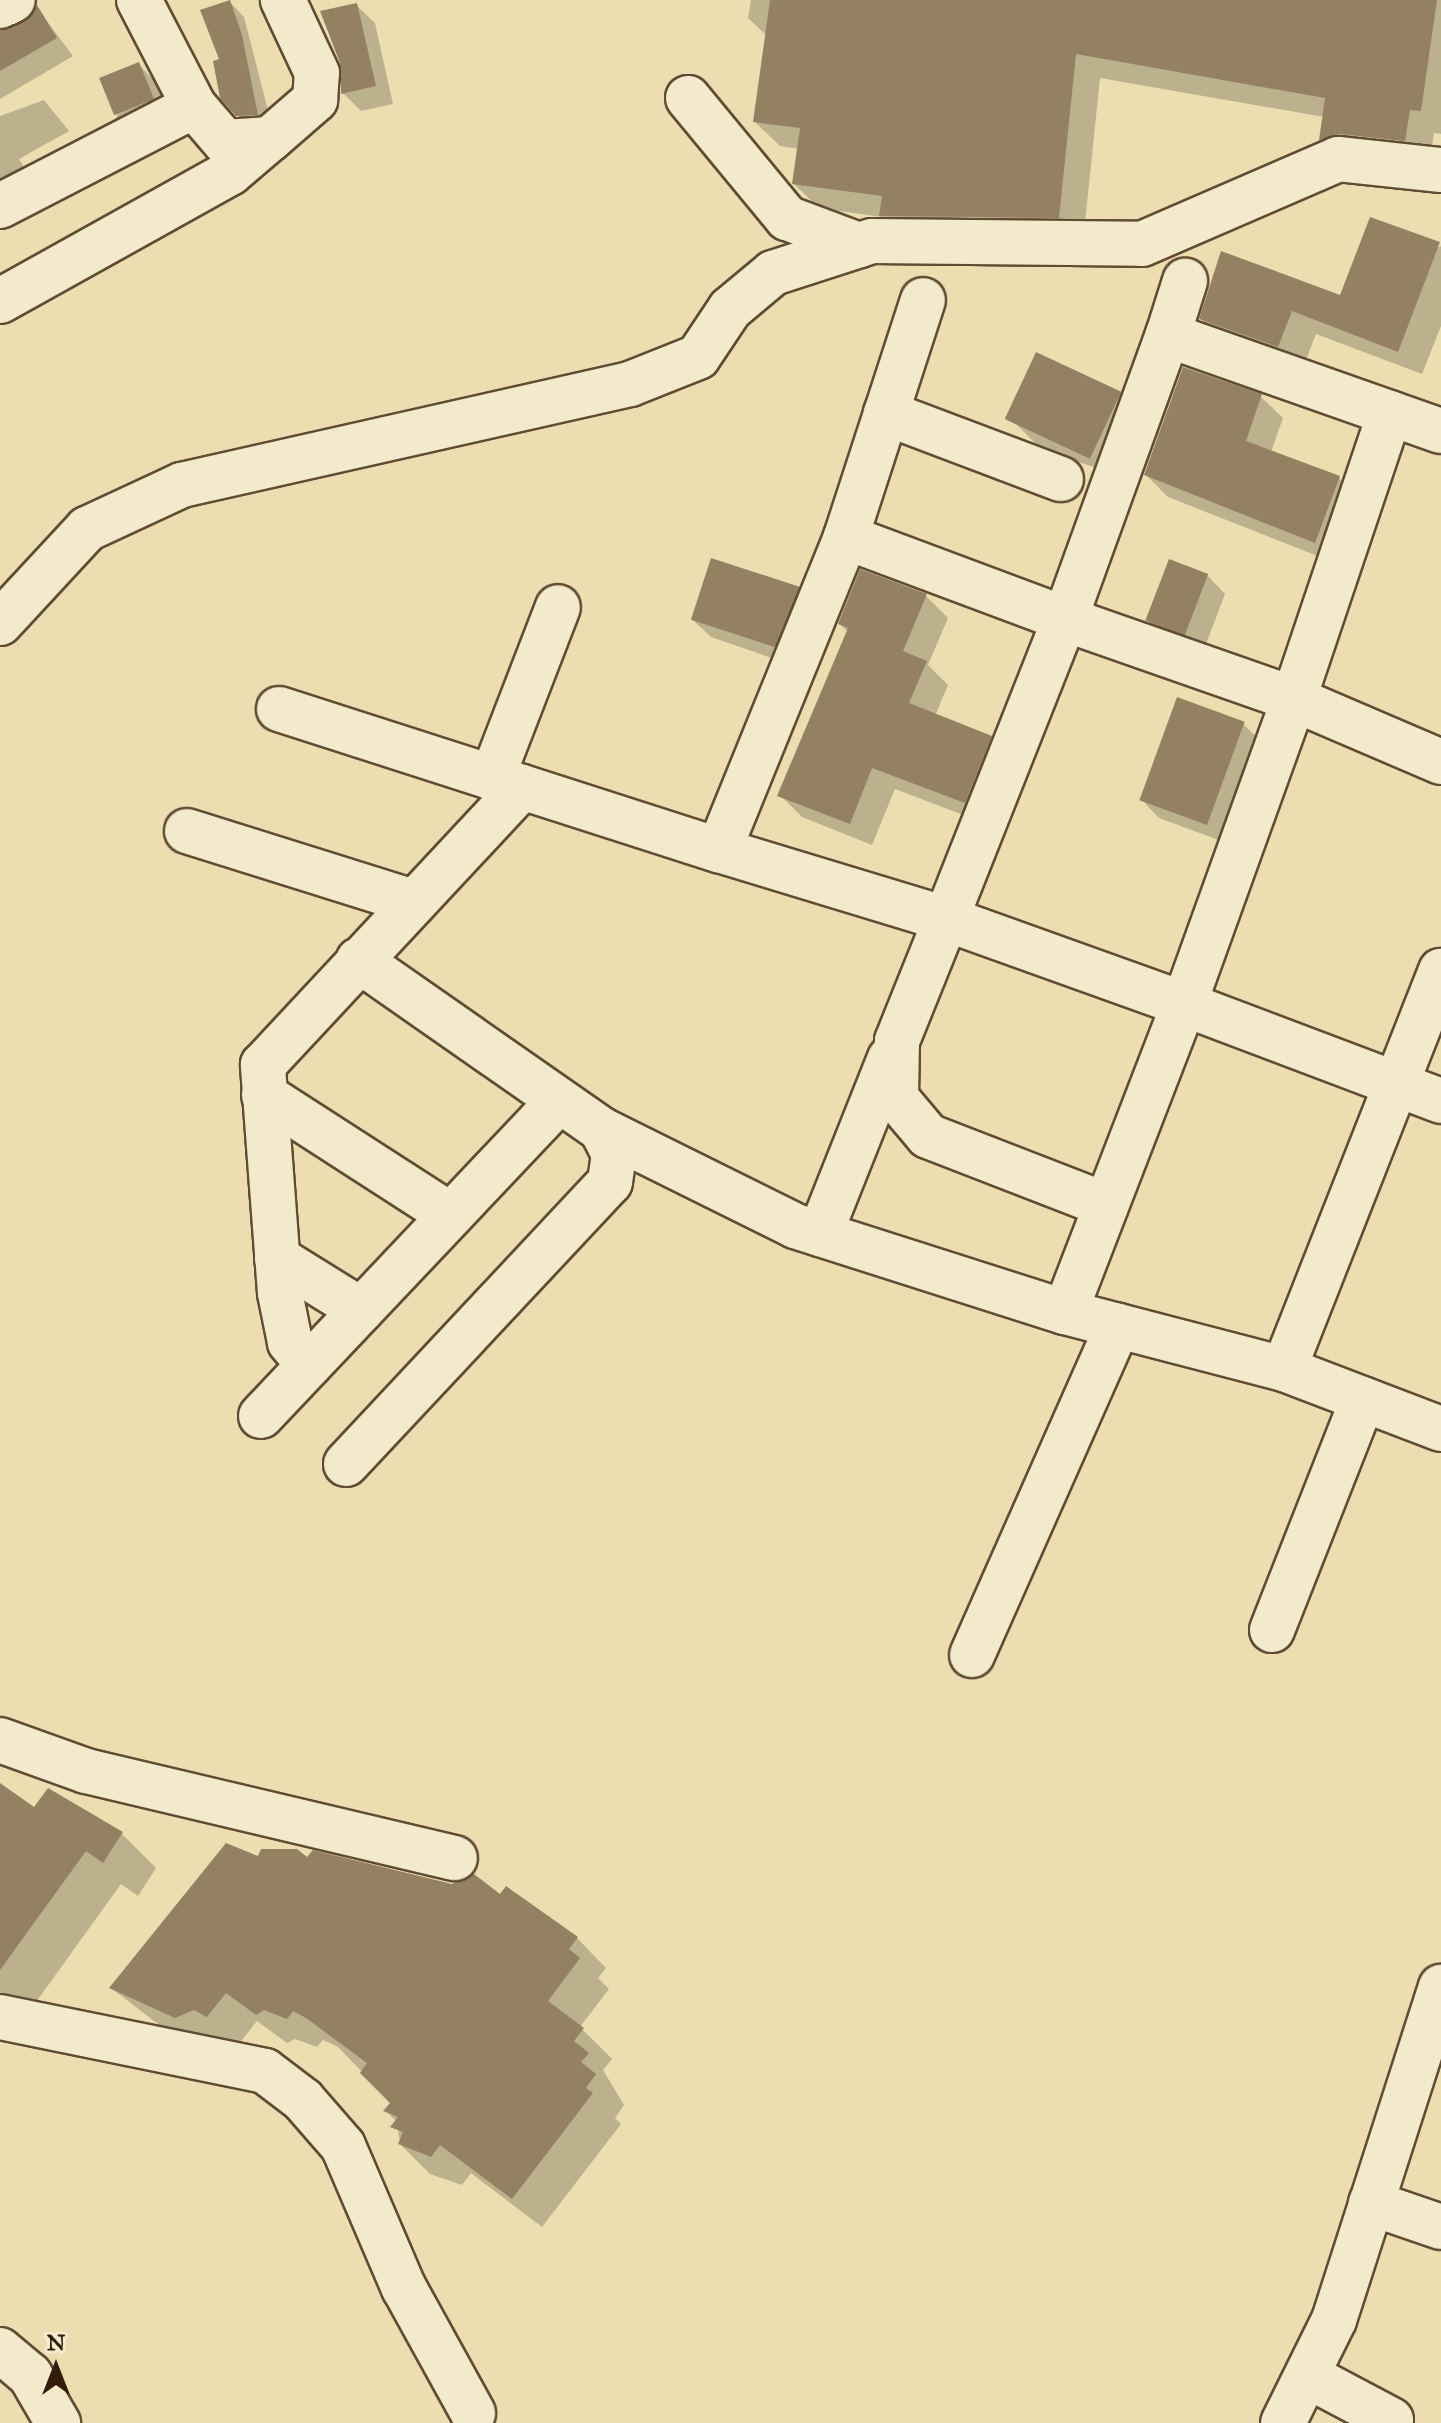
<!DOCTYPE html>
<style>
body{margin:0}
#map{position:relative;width:1441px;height:2423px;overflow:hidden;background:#ecdeb1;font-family:"IM FELL Great Primer",serif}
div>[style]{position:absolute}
.shadow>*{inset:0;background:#0003}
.building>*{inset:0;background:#938161;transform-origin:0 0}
.roads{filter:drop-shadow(2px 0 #604c34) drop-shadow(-2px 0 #604c34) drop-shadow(0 2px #604c34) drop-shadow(0 -2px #604c34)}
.street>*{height:44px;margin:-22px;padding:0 22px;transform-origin:22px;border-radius:22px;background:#f3eacc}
span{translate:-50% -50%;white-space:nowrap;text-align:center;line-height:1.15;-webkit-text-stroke:7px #f3eacc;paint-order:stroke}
.north{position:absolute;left:16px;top:2327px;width:80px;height:80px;-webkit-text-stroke:6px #f3eacc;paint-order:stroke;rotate:0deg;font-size:22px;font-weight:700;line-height:32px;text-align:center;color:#321c0b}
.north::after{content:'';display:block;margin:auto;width:28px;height:36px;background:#321c0b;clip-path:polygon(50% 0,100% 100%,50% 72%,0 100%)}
</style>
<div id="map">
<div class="shadow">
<div style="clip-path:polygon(751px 0,1441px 0,1441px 134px,1434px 133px,1429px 165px,1346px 163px,1321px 139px,1324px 117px,1100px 78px,1083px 242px,906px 240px,882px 217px,819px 208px,794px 184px,799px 149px,780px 146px,755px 122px,767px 36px,748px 18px)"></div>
<div style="clip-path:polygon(229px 1px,244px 17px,273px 130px,254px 131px,237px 115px,221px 61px)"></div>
<div style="clip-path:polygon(356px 5px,375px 23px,393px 104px,361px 111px,343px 93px)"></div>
<div style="clip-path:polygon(37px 8px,73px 56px,0 99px,0 28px,25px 25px)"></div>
<div style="clip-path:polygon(139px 65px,157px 83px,171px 117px,135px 136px,116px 118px)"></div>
<div style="clip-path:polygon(44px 100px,69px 131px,19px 159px,36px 187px,0 195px,0 116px)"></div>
<div style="clip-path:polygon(1441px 246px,1441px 326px,1422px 374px,1316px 334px,1302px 370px,1225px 343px,1201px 319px,1341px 297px)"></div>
<div style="clip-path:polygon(1037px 355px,1120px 393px,1147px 421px,1127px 478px,1042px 450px,1014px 422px)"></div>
<div style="clip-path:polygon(1260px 396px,1283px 418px,1271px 452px,1339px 478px,1361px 500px,1338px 564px,1168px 497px,1146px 475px)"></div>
<div style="clip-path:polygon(1207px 575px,1225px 594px,1203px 652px,1166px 639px,1148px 620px)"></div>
<div style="clip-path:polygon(798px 589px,816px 607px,792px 665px,711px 637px,692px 619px)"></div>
<div style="clip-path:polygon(926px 596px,948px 618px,928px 665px,948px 685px,935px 716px,990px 738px,1013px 760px,987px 824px,895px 789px,872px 845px,802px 817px,780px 795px,848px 632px,840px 624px)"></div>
<div style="clip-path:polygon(1243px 724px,1262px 742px,1224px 842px,1159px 818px,1141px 799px)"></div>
<div style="clip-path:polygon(0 1785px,34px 1809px,121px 1833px,156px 1868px,138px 1896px,121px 1884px,31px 2009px,6px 1995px,0 2000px)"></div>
<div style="clip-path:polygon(259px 1859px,308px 1860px,501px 1897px,577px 1938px,606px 1968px,598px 1978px,609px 1989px,580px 2027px,612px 2059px,603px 2070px,624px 2105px,615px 2118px,621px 2124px,542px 2227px,471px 2173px,462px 2185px,430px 2174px,400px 2144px,397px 2122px,386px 2111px,392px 2103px,338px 2047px,323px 2040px,317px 2047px,295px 2039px,287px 2043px,257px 2021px,237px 2046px,225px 2039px,206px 2047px,179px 2040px,111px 1988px)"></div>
</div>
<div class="building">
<div style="clip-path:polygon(230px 0,242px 35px,258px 115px,236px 116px,220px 98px,213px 61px,219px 59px,200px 10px)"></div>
<div style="clip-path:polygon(770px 0,1437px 0,1421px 111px,1410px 110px,1405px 141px,1341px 134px,1319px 140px,1325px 98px,1076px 54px,1059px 218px,879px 216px,882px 196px,792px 184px,800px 128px,753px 122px)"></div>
<div style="clip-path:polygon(357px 3px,376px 86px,341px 94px,340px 63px,320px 11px)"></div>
<div style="clip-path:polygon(37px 5px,57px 38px,0 71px,0 31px,24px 22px)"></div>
<div style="left:139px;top:62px;width:40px;height:43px;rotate:68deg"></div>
<div style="clip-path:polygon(1370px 217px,1440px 242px,1398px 352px,1292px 311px,1278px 347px,1199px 319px,1221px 251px,1340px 295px)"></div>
<div style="left:1036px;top:352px;width:94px;height:74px;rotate:25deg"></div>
<div style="clip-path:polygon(1183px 367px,1262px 394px,1246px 441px,1340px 476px,1315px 543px,1144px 475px)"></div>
<div style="left:711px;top:558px;width:93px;height:65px;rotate:18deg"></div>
<div style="left:1169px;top:559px;width:42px;height:66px;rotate:21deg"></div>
<div style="clip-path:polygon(860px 569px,927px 594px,903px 651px,927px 661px,909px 703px,992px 736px,965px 803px,872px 768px,850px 824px,777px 796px,848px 628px,838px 624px)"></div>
<div style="left:1177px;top:697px;width:72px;height:110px;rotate:20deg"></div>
<div style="clip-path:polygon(0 1783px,34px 1807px,48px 1788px,123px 1832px,103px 1863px,86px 1851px,0 1970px)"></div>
<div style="clip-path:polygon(226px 1843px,258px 1856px,261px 1849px,297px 1849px,307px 1857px,313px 1850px,452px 1884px,474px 1874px,500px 1894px,506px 1886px,578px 1937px,569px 1949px,580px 1958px,548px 2001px,584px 2028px,574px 2041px,589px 2053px,581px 2062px,596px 2074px,586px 2088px,593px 2093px,512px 2199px,440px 2145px,431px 2157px,398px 2144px,403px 2132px,390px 2127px,398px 2117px,383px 2111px,390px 2103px,360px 2073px,367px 2063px,306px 2018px,293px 2011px,287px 2019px,264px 2010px,256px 2015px,226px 1993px,207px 2017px,194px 2010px,175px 2018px,109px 1988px)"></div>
</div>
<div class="roads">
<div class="street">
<div style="left:139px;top:0;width:119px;rotate:62.6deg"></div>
<div style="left:194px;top:106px;width:48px;rotate:49.3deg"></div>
<div style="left:225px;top:142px;width:45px;rotate:-3.8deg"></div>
<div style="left:270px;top:139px;width:60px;rotate:-40.9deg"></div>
<div style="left:315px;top:100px;width:27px;rotate:-86deg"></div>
<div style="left:317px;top:73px;width:81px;rotate:-115deg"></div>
<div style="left:0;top:6px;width:14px;rotate:-25deg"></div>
<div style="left:688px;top:98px;width:156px;rotate:50.5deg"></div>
<div style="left:787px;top:218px;width:77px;rotate:20.6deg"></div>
<div style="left:0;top:206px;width:218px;rotate:-27.3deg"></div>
<div style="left:0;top:301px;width:263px;rotate:-29.1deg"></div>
<div style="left:230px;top:173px;width:52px;rotate:-40.4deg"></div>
<div style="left:1168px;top:335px;width:57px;rotate:-72.5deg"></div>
<div style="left:886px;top:413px;width:187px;rotate:20.7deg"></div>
<div style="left:1390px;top:413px;width:302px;rotate:108.6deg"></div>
<div style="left:1294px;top:699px;width:160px;rotate:23.2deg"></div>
<div style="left:846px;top:537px;width:249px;rotate:-72deg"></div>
<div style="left:1065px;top:619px;width:243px;rotate:19.3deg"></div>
<div style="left:1294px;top:699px;width:324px;rotate:109.8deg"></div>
<div style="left:1184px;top:1004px;width:253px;rotate:-160.3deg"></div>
<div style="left:946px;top:919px;width:323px;rotate:-68.4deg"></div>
<div style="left:0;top:623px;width:128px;rotate:-47.2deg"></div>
<div style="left:87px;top:529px;width:105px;rotate:-24.9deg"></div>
<div style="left:182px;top:485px;width:459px;rotate:-12.7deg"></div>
<div style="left:630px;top:384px;width:73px;rotate:-21.7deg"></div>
<div style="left:698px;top:357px;width:58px;rotate:-56.3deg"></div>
<div style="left:730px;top:309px;width:56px;rotate:-39.9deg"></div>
<div style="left:773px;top:273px;width:104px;rotate:-17.9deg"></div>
<div style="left:872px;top:241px;width:270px;rotate:0.6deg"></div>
<div style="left:1142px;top:244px;width:214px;rotate:-23.4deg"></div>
<div style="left:1338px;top:159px;width:104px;rotate:6.1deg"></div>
<div style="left:279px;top:709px;width:462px;rotate:17.8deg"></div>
<div style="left:492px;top:778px;width:183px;rotate:-68.9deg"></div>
<div style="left:187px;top:831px;width:237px;rotate:17.4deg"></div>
<div style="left:264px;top:1095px;width:221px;rotate:32.8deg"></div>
<div style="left:1441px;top:1101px;width:275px;rotate:-159.3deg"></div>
<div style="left:1184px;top:1004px;width:330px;rotate:111.1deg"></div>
<div style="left:1065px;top:1312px;width:226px;rotate:14.6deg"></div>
<div style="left:1284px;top:1369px;width:168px;rotate:20.9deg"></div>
<div style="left:602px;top:1130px;width:216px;rotate:26.4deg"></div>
<div style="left:795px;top:1226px;width:283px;rotate:17.7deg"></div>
<div style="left:1106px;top:1205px;width:191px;rotate:-158.8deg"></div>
<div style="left:928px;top:1136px;width:50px;rotate:-130.1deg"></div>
<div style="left:896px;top:1098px;width:57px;rotate:-89deg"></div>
<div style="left:897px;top:1041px;width:131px;rotate:-68.1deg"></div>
<div style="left:946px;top:919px;width:237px;rotate:-163.1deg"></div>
<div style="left:719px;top:850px;width:338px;rotate:-67.9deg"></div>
<div style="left:846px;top:537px;width:234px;rotate:20.5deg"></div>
<div style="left:1065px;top:619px;width:302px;rotate:-70.1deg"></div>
<div style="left:1168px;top:335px;width:289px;rotate:19.4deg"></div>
<div style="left:820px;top:1234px;width:189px;rotate:-68.3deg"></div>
<div style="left:277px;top:1258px;width:99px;rotate:31.8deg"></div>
<div style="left:309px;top:1365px;width:30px;rotate:-130deg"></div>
<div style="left:290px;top:1342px;width:50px;rotate:-101.5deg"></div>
<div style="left:280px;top:1293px;width:229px;rotate:-94.3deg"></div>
<div style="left:263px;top:1065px;width:380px;rotate:-47deg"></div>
<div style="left:1284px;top:1369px;width:428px;rotate:-68.5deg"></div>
<div style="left:261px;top:1416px;width:431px;rotate:-46.6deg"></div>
<div style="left:346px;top:1464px;width:386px;rotate:-46.9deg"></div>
<div style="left:610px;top:1182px;width:28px;rotate:-82deg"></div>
<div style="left:614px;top:1154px;width:27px;rotate:-117deg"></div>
<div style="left:602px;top:1130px;width:297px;rotate:-145.1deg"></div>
<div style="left:1272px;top:1630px;width:248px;rotate:-68.5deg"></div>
<div style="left:972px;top:1655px;width:360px;rotate:-66.1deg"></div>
<div style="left:0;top:1740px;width:91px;rotate:19.8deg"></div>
<div style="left:86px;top:1771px;width:379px;rotate:13.3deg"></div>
<div style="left:0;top:2017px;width:270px;rotate:11.5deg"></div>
<div style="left:265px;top:2071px;width:48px;rotate:37.3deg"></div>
<div style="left:303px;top:2100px;width:61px;rotate:49deg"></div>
<div style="left:343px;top:2146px;width:155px;rotate:66.8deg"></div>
<div style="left:404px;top:2288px;width:143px;rotate:61.1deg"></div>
<div style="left:1371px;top:2203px;width:74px;rotate:18.9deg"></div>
<div style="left:0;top:2350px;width:39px;rotate:40deg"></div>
<div style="left:30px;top:2375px;width:56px;rotate:59.7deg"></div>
<div style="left:1308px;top:2376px;width:94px;rotate:27.9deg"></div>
<div style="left:1283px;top:2423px;width:115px;rotate:-63.7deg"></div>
<div style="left:1334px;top:2320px;width:350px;rotate:-72.2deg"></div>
</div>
</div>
<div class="north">N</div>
</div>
